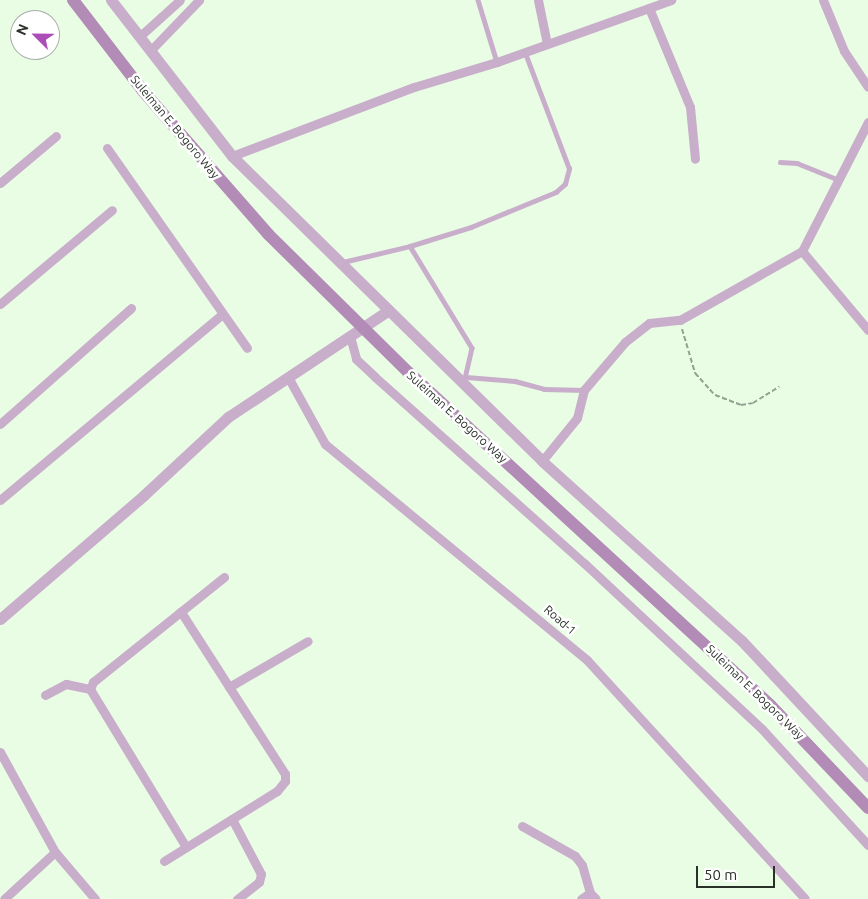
<!DOCTYPE html>
<style>
body{margin:0}
#map{position:relative;width:868px;height:899px;overflow:hidden;background:#e9fde4;font-family:Ubuntu,sans-serif}
div>[style]{position:absolute}
.path>*{height:2px;margin-top:-1px;transform-origin:0;background:repeating-linear-gradient(90deg,#93a290 0 5px,transparent 0 7.5px)}
.service>*{height:4.5px;margin:-2.25px;padding:0 2.25px;transform-origin:2.25px;border-radius:2.25px;background:#c9aecb}
.minor>*{height:9px;margin:-4.5px;padding:0 4.5px;transform-origin:4.5px;border-radius:4.5px;background:#c9aecb}
.tertiary>*{height:11px;margin:-5.5px;padding:0 5.5px;transform-origin:5.5px;border-radius:5.5px;background:#c9aecb}
.secondary>*{height:12px;margin:-6px;padding:0 6px;transform-origin:6px;border-radius:6px;background:#b28bb6}
span{translate:-50% -50%;white-space:nowrap;text-align:center;line-height:1.15;-webkit-text-stroke:5px #fff;paint-order:stroke}
.street-label{font-size:12px;color:#293128}
.north{position:absolute;left:10px;top:10px;width:50px;height:50px;box-sizing:border-box;background:#fff;border:1px solid #a9ada9;border-radius:50%;rotate:293deg;font-size:14px;font-weight:700;line-height:20px;text-align:center;color:#293128}
.north::after{content:'';display:block;margin:auto;width:18px;height:22px;background:#ac4eb7;clip-path:polygon(50% 0,100% 100%,50% 72%,0 100%)}
.scale{position:absolute;left:696px;top:866px;width:79px;height:22px;box-sizing:border-box;border:2px solid #293128;border-top:0;padding-left:6px;font-size:15px;line-height:18px;white-space:nowrap;color:#293128;-webkit-text-stroke:4px #fff;paint-order:stroke}
</style>
<div id="map">
<div class="path">
<div style="left:682px;top:329px;width:46px;rotate:73.5deg"></div>
<div style="left:695px;top:373px;width:30px;rotate:48deg"></div>
<div style="left:715px;top:395px;width:28px;rotate:21deg"></div>
<div style="left:741px;top:405px;width:12px;rotate:-9deg"></div>
<div style="left:753px;top:403px;width:31px;rotate:-32deg"></div>
</div>
<div class="service">
<div style="left:478px;top:0;width:65px;rotate:73deg"></div>
<div style="left:780px;top:162px;width:17px;rotate:3deg"></div>
<div style="left:797px;top:163px;width:45px;rotate:22deg"></div>
<div style="left:410px;top:246px;width:119px;rotate:58.7deg"></div>
<div style="left:472px;top:348px;width:35px;rotate:103deg"></div>
<div style="left:343px;top:262px;width:69px;rotate:-13.4deg"></div>
<div style="left:410px;top:246px;width:64px;rotate:-17.3deg"></div>
<div style="left:471px;top:227px;width:92px;rotate:-22.4deg"></div>
<div style="left:556px;top:192px;width:12px;rotate:-42deg"></div>
<div style="left:565px;top:184px;width:16px;rotate:-75deg"></div>
<div style="left:569px;top:169px;width:124px;rotate:-110.8deg"></div>
<div style="left:466px;top:377px;width:49px;rotate:4.7deg"></div>
<div style="left:515px;top:381px;width:30px;rotate:15deg"></div>
<div style="left:544px;top:389px;width:40px;rotate:1.4deg"></div>
</div>
<div class="minor">
<div style="left:538px;top:0;width:45px;rotate:78.4deg"></div>
<div style="left:823px;top:0;width:55px;rotate:67.6deg"></div>
<div style="left:844px;top:51px;width:43px;rotate:56.3deg"></div>
<div style="left:649px;top:8px;width:107px;rotate:67.5deg"></div>
<div style="left:690px;top:107px;width:52px;rotate:84.5deg"></div>
<div style="left:139px;top:37px;width:55px;rotate:-42.1deg"></div>
<div style="left:150px;top:51px;width:71px;rotate:-46.1deg"></div>
<div style="left:107px;top:148px;width:244px;rotate:55deg"></div>
<div style="left:232px;top:156px;width:195px;rotate:-20.8deg"></div>
<div style="left:414px;top:87px;width:87px;rotate:-16.8deg"></div>
<div style="left:497px;top:62px;width:185px;rotate:-19.6deg"></div>
<div style="left:0;top:183px;width:73px;rotate:-40deg"></div>
<div style="left:802px;top:251px;width:103px;rotate:50.1deg"></div>
<div style="left:0;top:304px;width:146px;rotate:-40deg"></div>
<div style="left:350px;top:336px;width:24px;rotate:75deg"></div>
<div style="left:356px;top:359px;width:26px;rotate:43deg"></div>
<div style="left:375px;top:377px;width:280px;rotate:41.7deg"></div>
<div style="left:584px;top:563px;width:243px;rotate:43deg"></div>
<div style="left:762px;top:729px;width:157px;rotate:47.6deg"></div>
<div style="left:288px;top:377px;width:77px;rotate:61.1deg"></div>
<div style="left:325px;top:444px;width:340px;rotate:39.5deg"></div>
<div style="left:587px;top:660px;width:323px;rotate:47.6deg"></div>
<div style="left:0;top:424px;width:175px;rotate:-41.5deg"></div>
<div style="left:542px;top:461px;width:55px;rotate:-50.9deg"></div>
<div style="left:577px;top:418px;width:29px;rotate:-76deg"></div>
<div style="left:584px;top:390px;width:63px;rotate:-49.5deg"></div>
<div style="left:625px;top:342px;width:31px;rotate:-38deg"></div>
<div style="left:649px;top:323px;width:31px;rotate:-6deg"></div>
<div style="left:680px;top:320px;width:140px;rotate:-29.5deg"></div>
<div style="left:802px;top:251px;width:145px;rotate:-62.9deg"></div>
<div style="left:0;top:500px;width:288px;rotate:-39.9deg"></div>
<div style="left:229px;top:687px;width:91px;rotate:-30.2deg"></div>
<div style="left:45px;top:695px;width:24px;rotate:-28deg"></div>
<div style="left:66px;top:684px;width:25px;rotate:12deg"></div>
<div style="left:0;top:752px;width:114px;rotate:61.2deg"></div>
<div style="left:55px;top:852px;width:69px;rotate:137.3deg"></div>
<div style="left:232px;top:819px;width:62px;rotate:62.2deg"></div>
<div style="left:261px;top:874px;width:8px;rotate:104deg"></div>
<div style="left:259px;top:882px;width:28px;rotate:142deg"></div>
<div style="left:522px;top:826px;width:61px;rotate:29.5deg"></div>
<div style="left:575px;top:856px;width:11px;rotate:52deg"></div>
<div style="left:582px;top:865px;width:29px;rotate:74deg"></div>
<div style="left:590px;top:893px;width:8px;rotate:45deg"></div>
<div style="left:186px;top:847px;width:185px;rotate:-121.3deg"></div>
<div style="left:90px;top:689px;width:8px;rotate:-67deg"></div>
<div style="left:93px;top:682px;width:168px;rotate:-38.7deg"></div>
<div style="left:55px;top:852px;width:62px;rotate:49.6deg"></div>
<div style="left:164px;top:861px;width:133px;rotate:-31.8deg"></div>
<div style="left:277px;top:791px;width:13px;rotate:-51deg"></div>
<div style="left:285px;top:781px;width:7px;rotate:-90deg"></div>
<div style="left:285px;top:774px;width:193px;rotate:-122.7deg"></div>
<div style="left:581px;top:899px;width:11px;rotate:-34deg"></div>
</div>
<div class="tertiary">
<div style="left:111px;top:0;width:197px;rotate:52.2deg"></div>
<div style="left:232px;top:156px;width:435px;rotate:44.5deg"></div>
<div style="left:542px;top:461px;width:269px;rotate:42deg"></div>
<div style="left:742px;top:641px;width:185px;rotate:47deg"></div>
<div style="left:0;top:619px;width:190px;rotate:-40.7deg"></div>
<div style="left:144px;top:495px;width:115px;rotate:-42.9deg"></div>
<div style="left:228px;top:417px;width:193px;rotate:-33.6deg"></div>
</div>
<div class="secondary">
<div style="left:73px;top:0;width:115px;rotate:52.4deg"></div>
<div style="left:143px;top:91px;width:190px;rotate:48.8deg"></div>
<div style="left:268px;top:234px;width:197px;rotate:44.6deg"></div>
<div style="left:408px;top:372px;width:493px;rotate:42.6deg"></div>
<div style="left:771px;top:706px;width:141px;rotate:46.4deg"></div>
</div>
<div class="street-label">
<span style="left:175px;top:127px;rotate:50deg">Suleiman E. Bogoro Way</span>
<span style="left:457px;top:417px;rotate:42deg">Suleiman E. Bogoro Way</span>
<span style="left:560px;top:620px;rotate:41deg">Road-1</span>
<span style="left:755px;top:692px;rotate:44deg">Suleiman E. Bogoro Way</span>
</div>
<div class="north">N</div>
<div class="scale">50 m</div>
</div>
